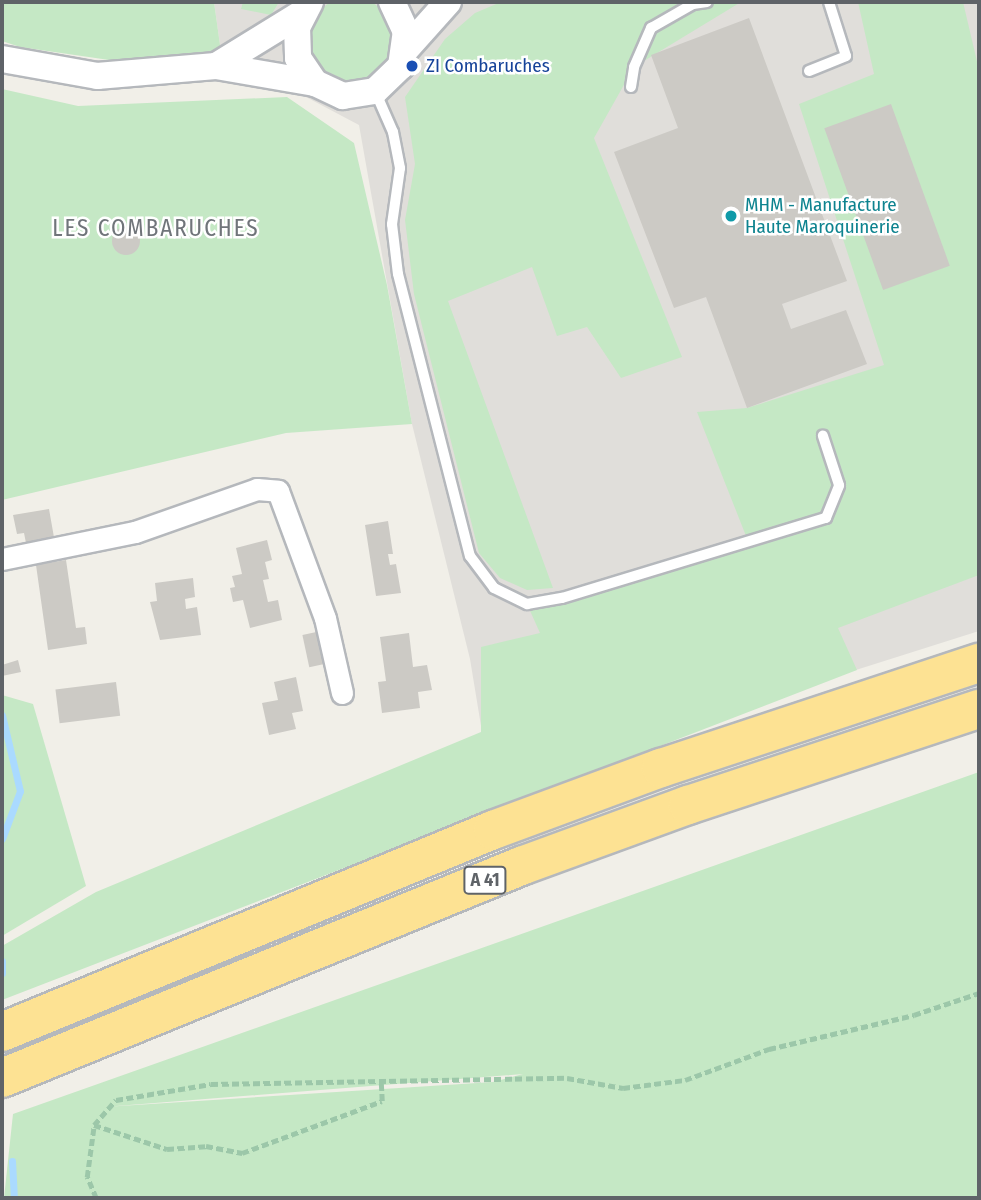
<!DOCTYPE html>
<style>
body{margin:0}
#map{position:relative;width:981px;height:1200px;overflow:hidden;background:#f1efe8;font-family:"Fira Sans Condensed",sans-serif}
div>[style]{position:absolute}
.industrial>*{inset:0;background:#e0deda}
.green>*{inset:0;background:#c5e8c5}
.round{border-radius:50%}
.stream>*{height:7px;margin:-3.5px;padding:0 3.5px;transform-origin:3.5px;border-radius:3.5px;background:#aadaff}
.building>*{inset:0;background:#cccac5;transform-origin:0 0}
.path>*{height:4.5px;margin-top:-2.25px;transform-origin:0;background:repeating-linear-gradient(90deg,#9cc7a9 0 7px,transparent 0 10.5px)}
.roads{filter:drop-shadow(2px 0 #b5b8bc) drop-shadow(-2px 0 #b5b8bc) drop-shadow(0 2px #b5b8bc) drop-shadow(0 -2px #b5b8bc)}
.service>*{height:10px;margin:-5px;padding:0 5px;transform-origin:5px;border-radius:5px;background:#fff}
.minor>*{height:21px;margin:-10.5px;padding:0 10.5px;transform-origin:10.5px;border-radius:10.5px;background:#fff}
.tertiary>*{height:26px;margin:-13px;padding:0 13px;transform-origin:13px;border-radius:13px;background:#fff}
.motorway>*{height:38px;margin:-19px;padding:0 19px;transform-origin:19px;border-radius:19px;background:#fde293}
.dots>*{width:19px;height:19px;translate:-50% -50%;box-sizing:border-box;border:4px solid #fff;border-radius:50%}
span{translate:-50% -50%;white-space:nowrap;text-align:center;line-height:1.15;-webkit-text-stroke:5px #fff;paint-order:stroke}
.shield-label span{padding:2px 5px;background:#fff;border:2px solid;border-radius:5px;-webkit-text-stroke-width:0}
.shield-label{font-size:18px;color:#5f6368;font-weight:700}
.transit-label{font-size:19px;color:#164399}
.left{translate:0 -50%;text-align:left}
.culture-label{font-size:19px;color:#0d838f}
.quarter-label{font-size:23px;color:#70757a;letter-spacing:2px}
.frame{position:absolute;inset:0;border:4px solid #5f6368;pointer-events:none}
</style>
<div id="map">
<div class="industrial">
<div style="clip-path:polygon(214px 2px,979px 2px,979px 631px,524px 775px,482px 732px,470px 659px,412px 424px,359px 125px,221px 52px)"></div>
</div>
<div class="green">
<div class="round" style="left:308px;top:-3px;width:86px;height:86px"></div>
<div style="clip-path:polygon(2px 2px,214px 2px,221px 52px,123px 62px,20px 47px,2px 41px)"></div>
<div style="clip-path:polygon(243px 2px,279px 2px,271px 15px,241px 9px)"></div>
<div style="clip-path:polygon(501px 2px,741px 2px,634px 67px,594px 138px,682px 357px,621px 378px,587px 327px,557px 336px,532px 267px,448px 301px,553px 588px,527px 590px,500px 578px,479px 553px,414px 294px,405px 220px,415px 164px,405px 97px,445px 39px,475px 13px)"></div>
<div style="clip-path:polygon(858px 2px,963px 2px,979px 70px,979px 575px,838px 628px,857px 670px,2px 1000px,2px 946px,96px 892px,481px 732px,481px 647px,540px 633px,527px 604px,748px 541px,697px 412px,747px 408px,884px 365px,799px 104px,874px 74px)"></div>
<div style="clip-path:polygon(2px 89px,78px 106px,287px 97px,354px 143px,387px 285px,412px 424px,286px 433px,2px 500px)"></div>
<div style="clip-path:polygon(2px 695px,33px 704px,86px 886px,2px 936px)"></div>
<div style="clip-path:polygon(evenodd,979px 772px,979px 1198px,4px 1198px,13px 1114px,979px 772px,523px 1074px,493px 1082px,104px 1107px,523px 1074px)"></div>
</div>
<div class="stream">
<div style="left:2px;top:715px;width:78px;rotate:76.7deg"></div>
<div style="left:20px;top:791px;width:51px;rotate:110.6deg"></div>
<div style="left:2px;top:961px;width:12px;rotate:90deg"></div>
<div style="left:12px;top:1161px;width:37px;rotate:87deg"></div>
</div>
<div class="building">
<div style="clip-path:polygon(749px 18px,847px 281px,782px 304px,791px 329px,846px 310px,867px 364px,747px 408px,706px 297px,674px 308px,614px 152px,678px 128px,651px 55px)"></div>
<div style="left:891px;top:104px;width:172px;height:71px;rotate:70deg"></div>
<div class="round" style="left:112px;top:227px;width:28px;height:28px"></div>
<div style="clip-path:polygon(49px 509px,55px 543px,27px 548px,24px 533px,17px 534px,13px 515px)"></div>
<div style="clip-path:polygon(388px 521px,393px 554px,388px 554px,390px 565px,396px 564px,401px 593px,376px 596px,365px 525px)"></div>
<div style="clip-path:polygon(267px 540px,272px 560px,265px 562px,269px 579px,263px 580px,268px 602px,278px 600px,282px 620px,250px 628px,243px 600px,233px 602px,230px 588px,235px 587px,232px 576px,242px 574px,236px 548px)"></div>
<div style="clip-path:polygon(66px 560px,76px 628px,85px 627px,87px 644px,48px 650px,36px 565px)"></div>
<div style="clip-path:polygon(193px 578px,195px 597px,185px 599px,186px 609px,197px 607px,201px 635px,160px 640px,150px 602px,157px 601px,155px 583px)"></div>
<div style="left:321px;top:631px;width:33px;height:19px;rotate:78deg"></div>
<div style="clip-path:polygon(409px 633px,413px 667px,427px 665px,432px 690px,418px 692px,420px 708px,382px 713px,378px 682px,386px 681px,380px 637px)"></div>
<div style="clip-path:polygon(18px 660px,21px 672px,2px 676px,2px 665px)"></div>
<div style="clip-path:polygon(296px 677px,303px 711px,292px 713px,296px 729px,269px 735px,262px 703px,278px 700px,274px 682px)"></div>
<div style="left:116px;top:682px;width:34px;height:61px;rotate:83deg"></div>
</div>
<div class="path">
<div style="left:94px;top:1125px;width:77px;rotate:18.2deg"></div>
<div style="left:167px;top:1149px;width:39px;rotate:-4deg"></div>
<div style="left:206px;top:1146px;width:37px;rotate:11deg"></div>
<div style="left:242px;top:1153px;width:149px;rotate:-20.4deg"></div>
<div style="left:382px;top:1101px;width:20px;rotate:-93deg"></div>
<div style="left:96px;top:1198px;width:23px;rotate:-113deg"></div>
<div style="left:87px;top:1177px;width:52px;rotate:-82.3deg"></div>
<div style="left:94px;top:1125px;width:33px;rotate:-49deg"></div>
<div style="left:116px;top:1100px;width:96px;rotate:-9.6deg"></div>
<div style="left:211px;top:1084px;width:356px;rotate:-1deg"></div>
<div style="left:567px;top:1078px;width:57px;rotate:10.1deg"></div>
<div style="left:623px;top:1088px;width:63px;rotate:-7.4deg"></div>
<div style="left:685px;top:1080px;width:90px;rotate:-20.3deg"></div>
<div style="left:769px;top:1049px;width:149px;rotate:-13.2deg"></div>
<div style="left:914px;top:1015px;width:69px;rotate:-18.7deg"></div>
</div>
<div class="roads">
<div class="service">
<div style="left:809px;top:71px;width:40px;rotate:-22deg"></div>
<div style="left:846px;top:56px;width:57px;rotate:-107.5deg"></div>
<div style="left:631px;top:87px;width:20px;rotate:-81deg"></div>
<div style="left:634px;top:67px;width:43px;rotate:-66.4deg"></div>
<div style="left:651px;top:28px;width:48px;rotate:-29.7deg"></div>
<div style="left:693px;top:4px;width:14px;rotate:-8deg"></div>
<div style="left:375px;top:91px;width:45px;rotate:66.3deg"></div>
<div style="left:393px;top:132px;width:37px;rotate:79deg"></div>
<div style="left:400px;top:168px;width:57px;rotate:98.1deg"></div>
<div style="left:392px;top:224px;width:50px;rotate:83.2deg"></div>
<div style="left:398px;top:274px;width:291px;rotate:75.7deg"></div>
<div style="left:470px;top:556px;width:40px;rotate:53deg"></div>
<div style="left:494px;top:588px;width:37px;rotate:26deg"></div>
<div style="left:527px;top:604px;width:36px;rotate:-10deg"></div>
<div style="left:562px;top:598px;width:276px;rotate:-16.9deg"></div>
<div style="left:826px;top:518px;width:35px;rotate:-68deg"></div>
<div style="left:839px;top:485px;width:52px;rotate:-108.1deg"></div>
</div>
<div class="minor">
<div style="left:2px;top:559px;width:136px;rotate:-11.5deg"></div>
<div style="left:135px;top:532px;width:129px;rotate:-19.4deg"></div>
<div style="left:257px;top:489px;width:21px;rotate:5deg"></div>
<div style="left:278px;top:491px;width:135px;rotate:69.7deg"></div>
<div style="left:325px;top:618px;width:77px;rotate:77.2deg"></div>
</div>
<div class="tertiary">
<div style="left:310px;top:2px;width:28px;rotate:117deg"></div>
<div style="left:297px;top:27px;width:31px;rotate:88deg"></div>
<div style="left:298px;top:58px;width:30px;rotate:56deg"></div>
<div style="left:315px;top:83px;width:31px;rotate:25deg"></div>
<div style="left:343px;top:96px;width:32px;rotate:-9deg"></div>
<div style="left:375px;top:91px;width:36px;rotate:-44deg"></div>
<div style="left:401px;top:66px;width:34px;rotate:-82deg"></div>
<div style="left:406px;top:32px;width:33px;rotate:-115deg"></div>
<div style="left:406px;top:49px;width:63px;rotate:-48.2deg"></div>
<div style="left:2px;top:59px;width:97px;rotate:10.1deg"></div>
<div style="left:97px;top:76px;width:119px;rotate:-4.8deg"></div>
<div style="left:216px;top:66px;width:100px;rotate:9.7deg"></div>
<div style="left:216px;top:66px;width:101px;rotate:-31.6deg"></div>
</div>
<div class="motorway">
<div style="left:2px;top:1032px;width:531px;rotate:-22.36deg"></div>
<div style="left:493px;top:830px;width:179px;rotate:-20.3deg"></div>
<div style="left:661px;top:768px;width:335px;rotate:-18.3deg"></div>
<div style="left:2px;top:1078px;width:561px;rotate:-22.22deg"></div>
<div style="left:521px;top:866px;width:178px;rotate:-20.1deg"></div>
<div style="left:688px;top:805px;width:306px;rotate:-18.3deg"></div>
</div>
</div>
<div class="dots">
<div style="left:412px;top:66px;background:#1a4fb4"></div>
<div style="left:731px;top:216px;background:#0f9aa8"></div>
</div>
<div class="shield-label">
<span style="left:485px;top:880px">A 41</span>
</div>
<div class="transit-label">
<span class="left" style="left:426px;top:66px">ZI Combaruches</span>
</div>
<div class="culture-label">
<span class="left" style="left:745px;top:216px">MHM - Manufacture<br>Haute Maroquinerie</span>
</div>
<div class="quarter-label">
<span style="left:156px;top:228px">LES COMBARUCHES</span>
</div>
<div class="frame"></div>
</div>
